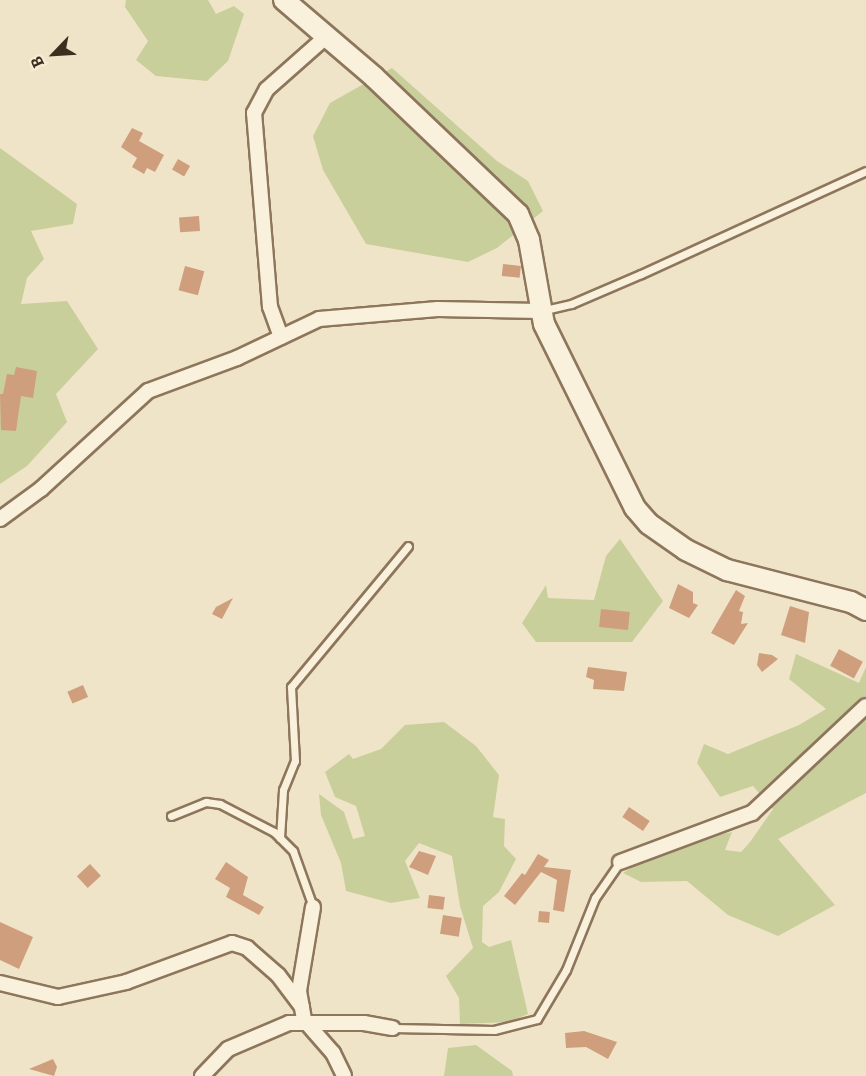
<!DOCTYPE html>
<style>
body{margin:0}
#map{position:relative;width:866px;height:1076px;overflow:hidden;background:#f0e4c8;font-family:Bitter,serif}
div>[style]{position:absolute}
.green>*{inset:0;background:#c9cf9b}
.building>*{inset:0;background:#cf9f7d;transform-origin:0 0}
.roads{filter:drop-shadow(2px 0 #8d765c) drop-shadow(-2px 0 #8d765c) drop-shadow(0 2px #8d765c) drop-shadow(0 -2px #8d765c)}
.lane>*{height:7px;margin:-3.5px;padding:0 3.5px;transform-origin:3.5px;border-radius:3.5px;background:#faf1dc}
.street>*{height:14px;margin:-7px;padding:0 7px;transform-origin:7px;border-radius:7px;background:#faf1dc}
.secondary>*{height:20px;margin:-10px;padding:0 10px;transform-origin:10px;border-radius:10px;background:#faf1dc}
span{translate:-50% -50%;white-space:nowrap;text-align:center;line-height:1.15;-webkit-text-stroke:6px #f7eed8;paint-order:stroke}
.north{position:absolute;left:24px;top:24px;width:60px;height:60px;-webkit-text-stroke:4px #f7eed8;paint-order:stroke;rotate:245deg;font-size:16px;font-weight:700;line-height:24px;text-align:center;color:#3d2e20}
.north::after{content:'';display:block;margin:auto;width:21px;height:27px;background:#3d2e20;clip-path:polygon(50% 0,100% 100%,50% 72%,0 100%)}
</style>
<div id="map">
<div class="green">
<div style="clip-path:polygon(126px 0,208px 0,216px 14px,234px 6px,244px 14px,228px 61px,207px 81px,156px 76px,136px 60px,148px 41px,125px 7px)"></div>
<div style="clip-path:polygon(392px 68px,497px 161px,528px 181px,543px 211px,497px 248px,468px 262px,366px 244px,323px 170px,313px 136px,330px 103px)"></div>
<div style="clip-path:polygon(0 148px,77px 204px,73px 224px,31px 231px,44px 259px,27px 278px,21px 304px,67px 301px,98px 349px,56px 394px,67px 422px,27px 466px,0 484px)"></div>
<div style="clip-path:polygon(620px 539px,663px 601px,632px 642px,536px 642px,522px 623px,546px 585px,548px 598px,594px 600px,606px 556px)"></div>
<div style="clip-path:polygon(796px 654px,859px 683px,866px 667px,866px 793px,778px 839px,835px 905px,778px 936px,728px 915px,687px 881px,641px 882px,623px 873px,667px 846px,732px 832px,725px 850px,741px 852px,750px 842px,773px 809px,753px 786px,720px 797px,697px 763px,704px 744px,728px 754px,799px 725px,826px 709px,789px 679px)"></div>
<div style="clip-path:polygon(444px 722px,476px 746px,499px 775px,493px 817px,505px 819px,504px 846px,516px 859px,499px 892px,483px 906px,482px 942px,489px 947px,511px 940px,528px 1014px,509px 1022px,460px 1024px,459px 998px,446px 976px,473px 948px,460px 906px,452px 856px,419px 843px,405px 861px,420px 898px,391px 903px,346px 891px,341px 863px,321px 815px,319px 794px,344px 812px,353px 839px,365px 836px,356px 806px,335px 797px,325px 772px,349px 754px,353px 759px,381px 749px,405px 725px)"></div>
<div style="clip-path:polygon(476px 1045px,512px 1071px,513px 1076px,444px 1076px,448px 1048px)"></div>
</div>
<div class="building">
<div style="clip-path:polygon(132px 128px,143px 133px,139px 141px,164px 155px,155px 172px,147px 168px,144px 174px,132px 167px,137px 158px,121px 147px)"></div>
<div style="left:178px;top:159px;width:14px;height:12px;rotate:30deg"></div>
<div style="left:199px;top:216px;width:15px;height:20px;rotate:86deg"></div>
<div style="left:503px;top:264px;width:18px;height:12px;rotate:6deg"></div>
<div style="left:185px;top:266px;width:20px;height:25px;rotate:15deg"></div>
<div style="clip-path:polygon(16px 367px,37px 371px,33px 398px,21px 396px,16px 431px,1px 430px,0 394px,3px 394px,7px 374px,14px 375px)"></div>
<div style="clip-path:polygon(678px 584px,693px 592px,693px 603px,698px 605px,689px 618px,669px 608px)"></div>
<div style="clip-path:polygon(736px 590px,745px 596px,739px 611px,743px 612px,741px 624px,748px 623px,734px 645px,711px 633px)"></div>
<div style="clip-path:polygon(233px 598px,222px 619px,212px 614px,216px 607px)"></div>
<div style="clip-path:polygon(790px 606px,809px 612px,805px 643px,781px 635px)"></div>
<div style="left:601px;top:609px;width:29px;height:18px;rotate:6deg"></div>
<div style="left:839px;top:649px;width:27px;height:19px;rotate:28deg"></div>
<div style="clip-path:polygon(759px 653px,772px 655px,778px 659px,762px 672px,757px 665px)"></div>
<div style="clip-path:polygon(588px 667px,627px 672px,624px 691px,593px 689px,594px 680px,586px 677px)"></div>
<div style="left:83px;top:685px;width:13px;height:17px;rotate:67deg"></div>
<div style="left:629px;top:807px;width:25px;height:12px;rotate:34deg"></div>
<div style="clip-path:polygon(419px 851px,436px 856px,428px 875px,409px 867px)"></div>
<div style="clip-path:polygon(538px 854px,549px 860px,544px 867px,571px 870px,564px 912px,553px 910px,557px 880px,541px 872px,515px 905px,504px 896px,522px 873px,525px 875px)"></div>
<div style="clip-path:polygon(226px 862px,248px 877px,243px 895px,264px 907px,259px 915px,226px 897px,230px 888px,215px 879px)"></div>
<div style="left:90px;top:864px;width:16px;height:18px;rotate:47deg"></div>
<div style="left:429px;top:895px;width:16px;height:13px;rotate:7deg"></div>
<div style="left:539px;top:911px;width:11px;height:11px;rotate:5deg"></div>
<div style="left:443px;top:915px;width:19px;height:19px;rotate:9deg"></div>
<div style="clip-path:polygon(0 922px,33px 937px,19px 969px,0 960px)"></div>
<div style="clip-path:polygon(584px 1031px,617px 1042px,608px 1059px,586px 1047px,566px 1048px,565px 1033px)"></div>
<div style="clip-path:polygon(53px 1059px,57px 1067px,54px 1076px,29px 1069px)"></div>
</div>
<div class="roads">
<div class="lane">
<div style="left:545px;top:310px;width:27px;rotate:-13deg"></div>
<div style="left:571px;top:304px;width:76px;rotate:-23.2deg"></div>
<div style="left:641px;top:274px;width:247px;rotate:-24.6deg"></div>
<div style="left:171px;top:816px;width:38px;rotate:-22deg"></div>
<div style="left:206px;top:802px;width:14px;rotate:8deg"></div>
<div style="left:220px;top:804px;width:61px;rotate:27.4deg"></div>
<div style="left:274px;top:832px;width:27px;rotate:45deg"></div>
<div style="left:293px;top:851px;width:59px;rotate:70.3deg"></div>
<div style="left:280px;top:838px;width:48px;rotate:-86.4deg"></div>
<div style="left:283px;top:790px;width:31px;rotate:-68deg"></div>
<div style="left:295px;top:761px;width:74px;rotate:-93.1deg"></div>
<div style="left:291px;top:687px;width:183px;rotate:-50.3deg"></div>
<div style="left:393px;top:1028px;width:101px;rotate:1.1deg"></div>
<div style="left:494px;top:1030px;width:44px;rotate:-14.3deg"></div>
<div style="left:537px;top:1019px;width:57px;rotate:-59.4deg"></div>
<div style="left:566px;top:970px;width:78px;rotate:-68.1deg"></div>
<div style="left:595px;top:898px;width:44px;rotate:-55.2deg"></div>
</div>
<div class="street">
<div style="left:281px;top:337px;width:32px;rotate:-110deg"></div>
<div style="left:270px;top:307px;width:195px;rotate:-94.7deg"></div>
<div style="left:254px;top:113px;width:27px;rotate:-62deg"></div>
<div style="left:267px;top:89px;width:80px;rotate:-41.5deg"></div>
<div style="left:0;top:519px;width:51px;rotate:-36.2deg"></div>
<div style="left:41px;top:489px;width:145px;rotate:-42.5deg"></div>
<div style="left:148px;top:391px;width:95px;rotate:-20.3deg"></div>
<div style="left:237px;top:358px;width:91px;rotate:-25.4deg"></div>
<div style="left:319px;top:319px;width:119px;rotate:-4.8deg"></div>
<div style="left:438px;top:309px;width:101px;rotate:1.1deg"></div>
<div style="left:620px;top:862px;width:141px;rotate:-20.4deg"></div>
<div style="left:752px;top:813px;width:156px;rotate:-43.2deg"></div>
<div style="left:313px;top:907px;width:85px;rotate:99.5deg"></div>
<div style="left:299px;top:991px;width:29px;rotate:80deg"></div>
<div style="left:304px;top:1020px;width:44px;rotate:48.7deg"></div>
<div style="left:333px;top:1053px;width:25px;rotate:64deg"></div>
<div style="left:0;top:983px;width:60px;rotate:13.6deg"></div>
<div style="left:58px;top:997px;width:70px;rotate:-12.4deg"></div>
<div style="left:126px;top:982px;width:113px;rotate:-20.2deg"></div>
<div style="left:232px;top:943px;width:16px;rotate:18deg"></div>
<div style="left:247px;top:948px;width:41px;rotate:41.1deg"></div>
<div style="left:278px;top:975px;width:40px;rotate:53deg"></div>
<div style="left:202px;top:1076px;width:37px;rotate:-46deg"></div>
<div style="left:228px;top:1049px;width:66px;rotate:-23.1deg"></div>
<div style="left:289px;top:1023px;width:75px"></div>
<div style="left:364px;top:1023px;width:29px;rotate:10deg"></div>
</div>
<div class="secondary">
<div style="left:284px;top:0;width:118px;rotate:40.5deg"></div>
<div style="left:374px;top:77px;width:199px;rotate:43.6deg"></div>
<div style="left:518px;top:214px;width:28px;rotate:67deg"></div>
<div style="left:529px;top:240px;width:85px;rotate:79.9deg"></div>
<div style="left:544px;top:324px;width:205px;rotate:63.7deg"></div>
<div style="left:635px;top:508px;width:21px;rotate:49deg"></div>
<div style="left:649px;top:524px;width:45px;rotate:35.1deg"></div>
<div style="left:686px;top:550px;width:46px;rotate:26deg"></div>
<div style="left:727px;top:570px;width:128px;rotate:14.5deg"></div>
<div style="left:851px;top:602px;width:17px;rotate:28deg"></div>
</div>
</div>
<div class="north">B</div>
</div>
